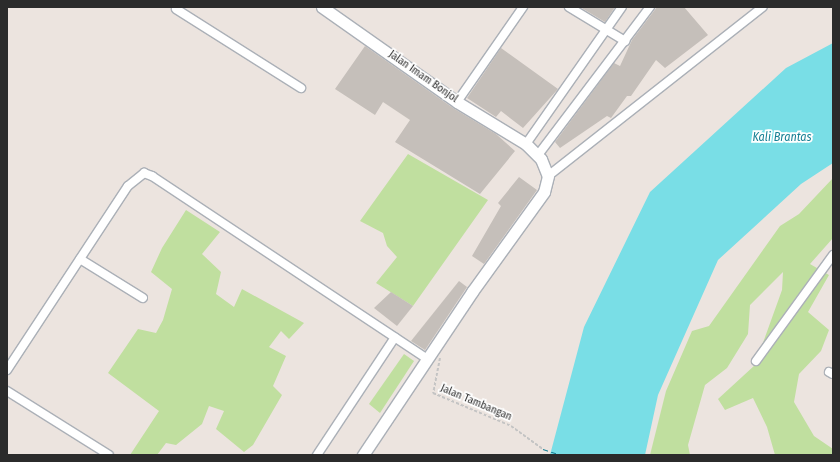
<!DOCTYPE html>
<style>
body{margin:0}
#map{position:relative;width:840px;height:462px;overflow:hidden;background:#ece4df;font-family:"Fira Sans Condensed",sans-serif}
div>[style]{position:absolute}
.green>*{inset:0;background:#c0df9f}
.water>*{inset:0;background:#79dee6}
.ferry>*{height:1px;margin-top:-0.5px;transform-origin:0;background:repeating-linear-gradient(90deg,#178094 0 5px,transparent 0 9px)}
.building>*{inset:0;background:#c5bfba}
.path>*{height:2px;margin-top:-1px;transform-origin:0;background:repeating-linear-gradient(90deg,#c4c4c4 0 3px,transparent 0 5px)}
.roads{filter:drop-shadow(1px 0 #abb0b7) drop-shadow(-1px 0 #abb0b7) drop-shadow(0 1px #abb0b7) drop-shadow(0 -1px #abb0b7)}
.street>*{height:8px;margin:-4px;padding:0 4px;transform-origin:4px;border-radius:4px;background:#fff}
.secondary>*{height:11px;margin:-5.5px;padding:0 5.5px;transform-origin:5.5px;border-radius:5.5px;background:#fff}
span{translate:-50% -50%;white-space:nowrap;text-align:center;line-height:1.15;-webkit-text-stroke:3.5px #fff;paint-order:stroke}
.street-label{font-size:11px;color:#2b2b2b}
.water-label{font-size:12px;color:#178094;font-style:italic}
.frame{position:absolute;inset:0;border:8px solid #2b2b2b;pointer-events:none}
</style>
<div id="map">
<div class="green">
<div style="clip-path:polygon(408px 154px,488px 200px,413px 306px,376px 283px,397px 257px,387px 246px,383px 233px,360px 221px)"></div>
<div style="clip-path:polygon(833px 178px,833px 238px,810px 264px,829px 275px,808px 312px,829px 330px,821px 351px,799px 374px,794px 402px,814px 436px,833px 449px,833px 455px,775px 455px,767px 427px,753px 398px,725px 410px,718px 399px,755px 365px,782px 290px,783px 272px,750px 305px,748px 334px,727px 368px,705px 385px,688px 445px,690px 455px,650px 455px,666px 391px,692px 331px,709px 326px,780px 226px,799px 214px)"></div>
<div style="clip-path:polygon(186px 210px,220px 232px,202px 254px,221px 272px,216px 294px,234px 307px,242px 289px,304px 323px,289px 339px,281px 331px,269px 347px,286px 356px,273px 386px,282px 395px,253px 445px,244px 452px,216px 429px,224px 411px,209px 406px,202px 424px,176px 445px,166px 443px,157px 455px,130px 455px,159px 411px,108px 373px,138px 329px,156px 333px,163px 320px,172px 289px,151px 272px,162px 248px)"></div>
<div style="clip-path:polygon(404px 354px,414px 361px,380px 413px,369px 404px)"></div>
</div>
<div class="water">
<div style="clip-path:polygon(833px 43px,833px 163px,801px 184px,718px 260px,658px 395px,645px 455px,550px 455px,584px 327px,650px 192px,786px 68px)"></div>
</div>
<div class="ferry">
<div style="left:543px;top:449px;width:20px;rotate:18deg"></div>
</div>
<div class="building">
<div style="clip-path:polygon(580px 7px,615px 7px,605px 22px)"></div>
<div style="clip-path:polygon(657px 7px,684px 7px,708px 35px,665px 68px,656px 60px,631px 96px,627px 96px,611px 118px,607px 116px,560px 148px,555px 142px,614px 63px,620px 66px,632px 40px)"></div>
<div style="clip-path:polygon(365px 46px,453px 108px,496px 134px,515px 151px,480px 194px,395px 142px,410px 120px,383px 102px,375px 115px,335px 89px)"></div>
<div style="clip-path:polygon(501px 48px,558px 89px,523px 128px,501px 111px,496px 117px,467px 98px)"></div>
<div style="clip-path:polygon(519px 177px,537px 190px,484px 264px,472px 256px,501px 206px,498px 203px)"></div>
<div style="clip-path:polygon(459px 281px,467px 287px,425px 350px,411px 341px)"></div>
<div style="clip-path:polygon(391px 292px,413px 306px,397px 326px,374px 308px)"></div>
</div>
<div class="path">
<div style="left:440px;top:358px;width:36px;rotate:101deg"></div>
<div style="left:433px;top:393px;width:85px;rotate:22.9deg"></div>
<div style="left:511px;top:426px;width:39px;rotate:36deg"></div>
</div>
<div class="roads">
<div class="street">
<div style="left:569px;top:7px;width:66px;rotate:31.3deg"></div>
<div style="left:176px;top:9px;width:148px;rotate:32.3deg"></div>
<div style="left:457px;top:102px;width:116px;rotate:-55.2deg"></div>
<div style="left:526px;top:144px;width:167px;rotate:-55deg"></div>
<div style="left:538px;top:155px;width:186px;rotate:-52.9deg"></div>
<div style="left:548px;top:176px;width:273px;rotate:-38.2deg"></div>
<div style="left:80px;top:259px;width:74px;rotate:31.8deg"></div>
<div style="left:756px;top:361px;width:131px;rotate:-54deg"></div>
<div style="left:7px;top:370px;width:220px;rotate:-56.7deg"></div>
<div style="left:128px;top:186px;width:21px;rotate:-39deg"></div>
<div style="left:144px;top:173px;width:9px;rotate:21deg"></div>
<div style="left:152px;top:176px;width:330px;rotate:33.6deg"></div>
<div style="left:829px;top:372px;width:4px;rotate:27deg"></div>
<div style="left:7px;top:391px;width:120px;rotate:32.1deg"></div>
<div style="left:317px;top:455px;width:141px;rotate:-56.5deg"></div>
</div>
<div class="secondary">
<div style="left:322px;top:7px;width:165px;rotate:35.1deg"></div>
<div style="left:457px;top:102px;width:81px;rotate:31.3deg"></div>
<div style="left:526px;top:144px;width:21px;rotate:45deg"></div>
<div style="left:541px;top:159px;width:18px;rotate:68deg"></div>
<div style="left:548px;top:176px;width:16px;rotate:104deg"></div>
<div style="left:544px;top:192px;width:123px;rotate:125.8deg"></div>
<div style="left:472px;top:292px;width:196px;rotate:123.8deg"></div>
</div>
</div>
<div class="street-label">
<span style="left:423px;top:77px;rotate:35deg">Jalan Imam Bonjol</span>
<span style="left:476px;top:403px;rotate:23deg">Jalan Tambangan</span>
</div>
<div class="water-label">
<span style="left:782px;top:138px">Kali Brantas</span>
</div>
<div class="frame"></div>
</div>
